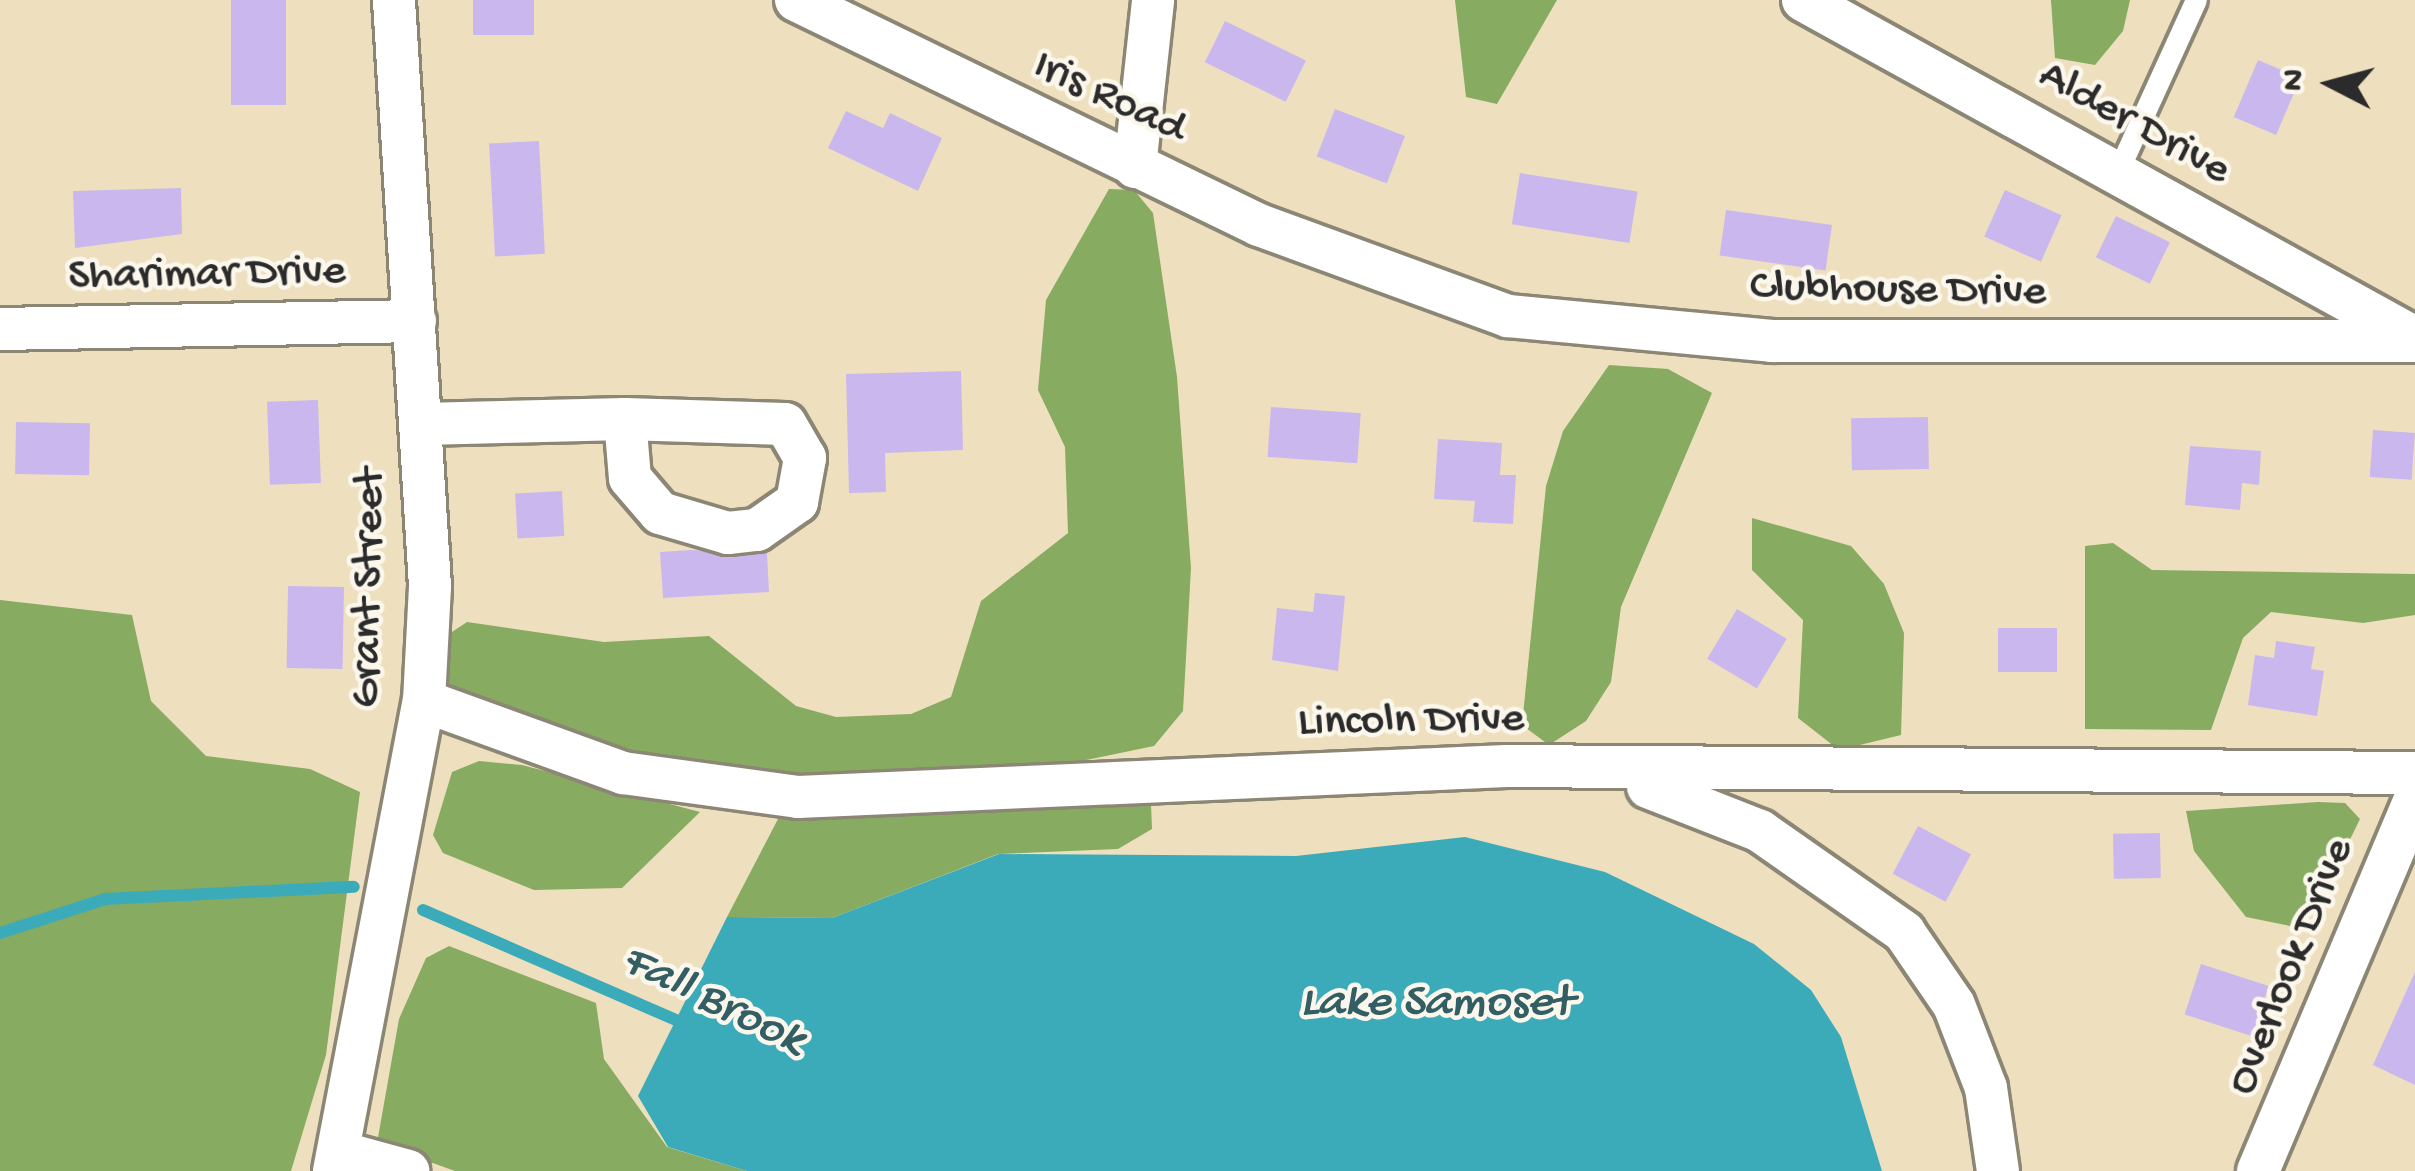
<!DOCTYPE html>
<style>
body{margin:0}
#map{position:relative;width:2415px;height:1171px;overflow:hidden;background:#eee0bf;font-family:"Gochi Hand",sans-serif}
div>[style]{position:absolute}
.forest>*{inset:0;background:#86ab61}
.water>*{inset:0;background:#3cabb9}
.stream>*{height:12px;margin:-6px;padding:0 6px;transform-origin:6px;border-radius:6px;background:#3cabb9}
.building>*{inset:0;background:#cab7ee;transform-origin:0 0}
.roads{filter:drop-shadow(3px 0 #8c8675) drop-shadow(-3px 0 #8c8675) drop-shadow(0 3px #8c8675) drop-shadow(0 -3px #8c8675)}
.lane>*{height:21px;margin:-10.5px;padding:0 10.5px;transform-origin:10.5px;border-radius:10.5px;background:#fff}
.street>*{height:42px;margin:-21px;padding:0 21px;transform-origin:21px;border-radius:21px;background:#fff}
span{translate:-50% -50%;white-space:nowrap;text-align:center;line-height:1.15;-webkit-text-stroke:9px #fbf7ec;paint-order:stroke}
.street-label{font-size:45px;color:#2b2b2b}
.water-label{font-size:48px;color:#325e64;font-style:italic}
.north{position:absolute;left:2271px;top:24px;width:120px;height:120px;-webkit-text-stroke:9px #fbf7ec;paint-order:stroke;rotate:276deg;font-size:33px;font-weight:700;line-height:48px;text-align:center;color:#2b2b2b}
.north::after{content:'';display:block;margin:auto;width:42px;height:54px;background:#2b2b2b;clip-path:polygon(50% 0,100% 100%,50% 72%,0 100%)}
</style>
<div id="map">
<div class="forest">
<div style="clip-path:polygon(1455px 0,1557px 0,1497px 104px,1466px 97px)"></div>
<div style="clip-path:polygon(2051px 0,2130px 0,2123px 31px,2095px 65px,2055px 58px)"></div>
<div style="clip-path:polygon(1109px 189px,1134px 190px,1153px 213px,1177px 377px,1191px 568px,1183px 711px,1154px 746px,1067px 764px,804px 782px,703px 774px,442px 687px,443px 638px,467px 622px,604px 642px,709px 636px,796px 706px,836px 717px,911px 714px,951px 697px,981px 601px,1068px 533px,1065px 447px,1038px 390px,1046px 300px)"></div>
<div style="clip-path:polygon(1609px 365px,1668px 369px,1712px 393px,1621px 607px,1611px 682px,1586px 721px,1549px 745px,1522px 725px,1546px 486px,1563px 431px)"></div>
<div style="clip-path:polygon(1752px 518px,1851px 546px,1884px 584px,1904px 633px,1901px 735px,1839px 750px,1798px 718px,1803px 620px,1752px 570px)"></div>
<div style="clip-path:polygon(2113px 543px,2152px 570px,2415px 574px,2415px 615px,2363px 623px,2271px 612px,2243px 638px,2211px 730px,2085px 729px,2085px 546px)"></div>
<div style="clip-path:polygon(0 600px,132px 615px,151px 701px,206px 756px,310px 769px,360px 792px,326px 1055px,291px 1171px,0 1171px)"></div>
<div style="clip-path:polygon(479px 761px,522px 765px,700px 812px,622px 888px,534px 890px,443px 853px,433px 835px,452px 772px)"></div>
<div style="clip-path:polygon(1133px 798px,1151px 804px,1152px 829px,1118px 849px,998px 854px,832px 918px,727px 917px,778px 819px)"></div>
<div style="clip-path:polygon(2318px 802px,2345px 803px,2360px 819px,2318px 905px,2295px 927px,2246px 917px,2194px 851px,2186px 811px)"></div>
<div style="clip-path:polygon(449px 946px,596px 1003px,604px 1059px,667px 1147px,747px 1171px,455px 1171px,377px 1143px,399px 1019px,426px 958px)"></div>
</div>
<div class="water">
<div style="clip-path:polygon(1465px 837px,1605px 872px,1754px 944px,1811px 990px,1841px 1037px,1882px 1171px,747px 1171px,668px 1147px,638px 1096px,727px 917px,832px 918px,999px 854px,1296px 856px)"></div>
</div>
<div class="stream">
<div style="left:423px;top:910px;width:288px;rotate:23.5deg"></div>
<div style="left:0;top:933px;width:110px;rotate:-17.9deg"></div>
<div style="left:105px;top:899px;width:249px;rotate:-2.8deg"></div>
</div>
<div class="building">
<div style="left:231px;top:0;width:55px;height:105px"></div>
<div style="left:473px;top:0;width:61px;height:35px"></div>
<div style="left:1225px;top:21px;width:90px;height:46px;rotate:26deg"></div>
<div style="left:2258px;top:60px;width:46px;height:62px;rotate:23deg"></div>
<div style="left:1335px;top:109px;width:75px;height:51px;rotate:21deg"></div>
<div style="clip-path:polygon(846px 111px,883px 128px,890px 113px,942px 138px,918px 191px,828px 148px)"></div>
<div style="left:539px;top:141px;width:113px;height:50px;rotate:87deg"></div>
<div style="left:1520px;top:173px;width:119px;height:52px;rotate:9deg"></div>
<div style="clip-path:polygon(181px 188px,182px 234px,75px 248px,73px 191px)"></div>
<div style="left:2005px;top:190px;width:62px;height:51px;rotate:24deg"></div>
<div style="left:1726px;top:210px;width:107px;height:46px;rotate:8deg"></div>
<div style="left:2116px;top:216px;width:60px;height:46px;rotate:26deg"></div>
<div style="clip-path:polygon(961px 371px,963px 450px,885px 453px,886px 492px,849px 493px,846px 374px)"></div>
<div style="left:318px;top:400px;width:83px;height:51px;rotate:88deg"></div>
<div style="left:1271px;top:407px;width:90px;height:50px;rotate:4deg"></div>
<div style="left:1928px;top:417px;width:52px;height:77px;rotate:89deg"></div>
<div style="left:16px;top:422px;width:74px;height:52px;rotate:1deg"></div>
<div style="left:2373px;top:430px;width:42px;height:47px;rotate:4deg"></div>
<div style="clip-path:polygon(1438px 439px,1502px 443px,1500px 475px,1516px 475px,1513px 524px,1473px 522px,1475px 501px,1434px 499px)"></div>
<div style="clip-path:polygon(2190px 446px,2261px 451px,2259px 485px,2242px 483px,2240px 510px,2185px 505px)"></div>
<div style="left:562px;top:491px;width:45px;height:47px;rotate:87deg"></div>
<div style="clip-path:polygon(691px 550px,767px 553px,769px 592px,663px 598px,660px 552px)"></div>
<div style="left:288px;top:586px;width:56px;height:82px;rotate:1deg"></div>
<div style="clip-path:polygon(1315px 593px,1345px 596px,1338px 671px,1272px 660px,1277px 608px,1313px 612px)"></div>
<div style="left:1737px;top:609px;width:58px;height:58px;rotate:31deg"></div>
<div style="left:1998px;top:628px;width:59px;height:44px"></div>
<div style="clip-path:polygon(2276px 641px,2315px 647px,2311px 669px,2324px 671px,2317px 716px,2248px 705px,2255px 655px,2274px 658px)"></div>
<div style="left:1918px;top:826px;width:60px;height:54px;rotate:28deg"></div>
<div style="left:2160px;top:833px;width:45px;height:47px;rotate:89deg"></div>
<div style="left:2201px;top:964px;width:71px;height:53px;rotate:18deg"></div>
<div style="clip-path:polygon(2415px 972px,2415px 1085px,2373px 1065px)"></div>
</div>
<div class="roads">
<div class="lane">
<div style="left:2117px;top:173px;width:190px;rotate:-65.5deg"></div>
</div>
<div class="street">
<div style="left:796px;top:0;width:515px;rotate:25.92deg"></div>
<div style="left:1259px;top:225px;width:265px;rotate:20.1deg"></div>
<div style="left:1508px;top:316px;width:265px;rotate:5.4deg"></div>
<div style="left:1772px;top:341px;width:643px"></div>
<div style="left:1803px;top:0;width:699px;rotate:28.91deg"></div>
<div style="left:1135px;top:167px;width:168px;rotate:-83.8deg"></div>
<div style="left:0;top:329px;width:415px;rotate:-1.1deg"></div>
<div style="left:422px;top:424px;width:203px;rotate:-1.4deg"></div>
<div style="left:625px;top:419px;width:59px;rotate:85.2deg"></div>
<div style="left:630px;top:478px;width:46px;rotate:49.4deg"></div>
<div style="left:660px;top:513px;width:71px;rotate:16.4deg"></div>
<div style="left:728px;top:533px;width:29px;rotate:-6deg"></div>
<div style="left:757px;top:530px;width:49px;rotate:-35deg"></div>
<div style="left:797px;top:502px;width:45px;rotate:-79.7deg"></div>
<div style="left:805px;top:458px;width:39px;rotate:-120deg"></div>
<div style="left:785px;top:424px;width:160px;rotate:-178.2deg"></div>
<div style="left:424px;top:701px;width:212px;rotate:19.9deg"></div>
<div style="left:623px;top:773px;width:177px;rotate:7.8deg"></div>
<div style="left:798px;top:797px;width:709px;rotate:-2.51deg"></div>
<div style="left:1506px;top:766px;width:909px;rotate:0.44deg"></div>
<div style="left:1648px;top:787px;width:120px;rotate:21.4deg"></div>
<div style="left:1760px;top:831px;width:176px;rotate:35deg"></div>
<div style="left:1904px;top:932px;width:88px;rotate:55.6deg"></div>
<div style="left:1954px;top:1005px;width:89px;rotate:68.9deg"></div>
<div style="left:1986px;top:1088px;width:84px;rotate:81.8deg"></div>
<div style="left:339px;top:1152px;width:72px;rotate:15.4deg"></div>
<div style="left:334px;top:1171px;width:479px;rotate:-79.2deg"></div>
<div style="left:424px;top:701px;width:115px;rotate:-87deg"></div>
<div style="left:430px;top:586px;width:587px;rotate:-93.52deg"></div>
<div style="left:2258px;top:1171px;width:404px;rotate:-67.1deg"></div>
</div>
</div>
<div class="street-label">
<span style="left:1109px;top:98px;rotate:25deg">Iris Road</span>
<span style="left:2134px;top:124px;rotate:29deg">Alder Drive</span>
<span style="left:207px;top:275px;rotate:-1deg">Sharimar Drive</span>
<span style="left:1898px;top:291px;rotate:1deg">Clubhouse Drive</span>
<span style="left:370px;top:588px;rotate:-89deg">Grant Street</span>
<span style="left:1411px;top:722px;rotate:-1deg">Lincoln Drive</span>
<span style="left:2292px;top:967px;rotate:-68deg">Overlook Drive</span>
</div>
<div class="water-label">
<span style="left:712px;top:1002px;rotate:26deg">Fall Brook</span>
<span style="left:1436px;top:1005px">Lake Samoset</span>
</div>
<div class="north">N</div>
</div>
